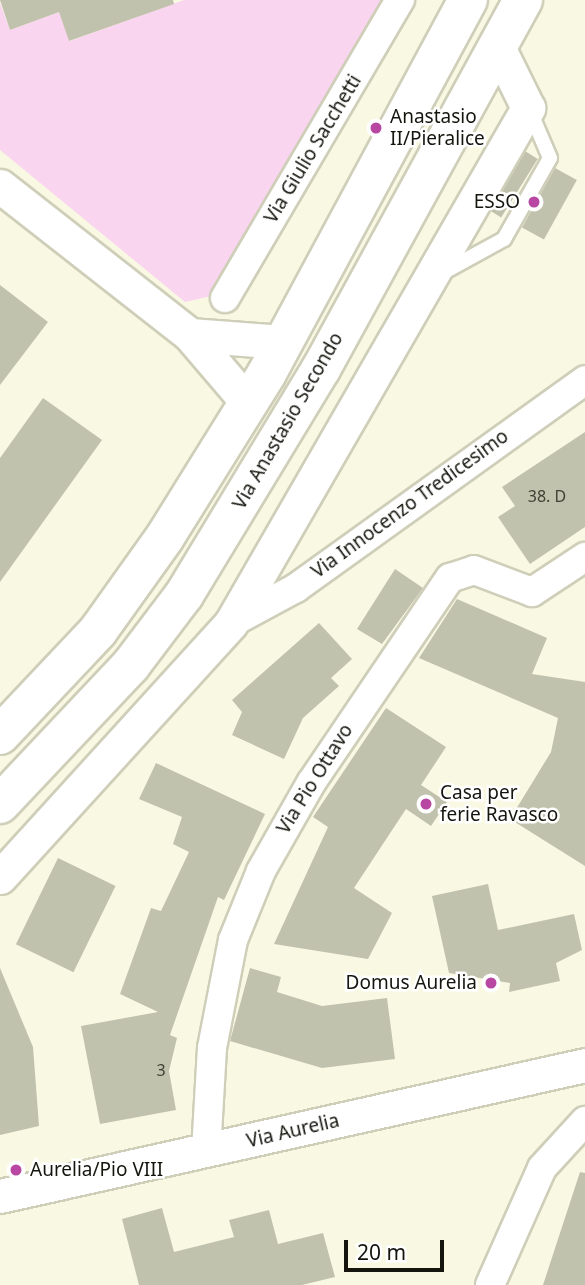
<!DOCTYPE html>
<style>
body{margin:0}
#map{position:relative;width:585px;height:1285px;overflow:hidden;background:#f9f9e3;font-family:"Noto Sans",sans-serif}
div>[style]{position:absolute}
.green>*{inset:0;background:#f9d5ef}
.building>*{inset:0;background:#c1c2ad;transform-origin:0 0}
.roads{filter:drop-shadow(2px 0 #ceceb9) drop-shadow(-2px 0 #ceceb9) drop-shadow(0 2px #ceceb9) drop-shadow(0 -2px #ceceb9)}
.service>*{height:14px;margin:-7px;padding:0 7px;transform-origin:7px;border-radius:7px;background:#fff}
.minor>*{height:28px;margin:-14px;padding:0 14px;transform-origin:14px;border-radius:14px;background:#fff}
.tertiary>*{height:33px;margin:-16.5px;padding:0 16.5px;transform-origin:16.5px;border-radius:16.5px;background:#fff}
.primary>*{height:38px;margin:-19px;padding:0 19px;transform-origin:19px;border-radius:19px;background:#fff}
.dots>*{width:19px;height:19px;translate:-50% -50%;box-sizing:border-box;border:4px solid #fff;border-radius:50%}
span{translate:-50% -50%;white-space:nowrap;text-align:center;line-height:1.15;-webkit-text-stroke:5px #fff;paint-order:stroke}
.number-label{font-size:16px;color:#404036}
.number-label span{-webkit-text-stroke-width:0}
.poi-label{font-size:19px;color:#15150e}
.left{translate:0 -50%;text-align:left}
.right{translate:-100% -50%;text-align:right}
.street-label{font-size:19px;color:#15150e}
.scale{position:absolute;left:344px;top:1240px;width:100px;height:32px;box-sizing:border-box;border:4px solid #15150e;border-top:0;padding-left:9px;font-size:21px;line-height:24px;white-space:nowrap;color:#15150e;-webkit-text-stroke:5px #fff;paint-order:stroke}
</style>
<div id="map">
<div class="green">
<div style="clip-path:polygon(184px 0,383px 0,216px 295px,185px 302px,0 150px,0 3px,10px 30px,59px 12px,70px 41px)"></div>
</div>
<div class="building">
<div style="clip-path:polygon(0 0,173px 0,174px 4px,69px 41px,59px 12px,10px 30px)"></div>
<div style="left:525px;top:151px;width:15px;height:69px;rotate:32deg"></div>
<div style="left:555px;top:168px;width:25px;height:68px;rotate:29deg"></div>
<div style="clip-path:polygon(0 285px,48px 322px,0 385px)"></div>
<div style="clip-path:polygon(43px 398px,102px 440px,0 582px,0 458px)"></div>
<div style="clip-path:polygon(585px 432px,585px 527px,530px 564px,498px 517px,515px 506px,502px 487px)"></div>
<div style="clip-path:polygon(395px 569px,423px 588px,382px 644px,357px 629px)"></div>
<div style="clip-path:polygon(457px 599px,547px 638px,532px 674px,585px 682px,585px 866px,510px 819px,551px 752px,558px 718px,419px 658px)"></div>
<div style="clip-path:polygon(319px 623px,352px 659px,331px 678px,339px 686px,303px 718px,284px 759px,232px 735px,242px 712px,232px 700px)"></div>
<div style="clip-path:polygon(386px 708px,446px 747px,421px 785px,447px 802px,431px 826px,406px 809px,354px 888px,392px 913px,368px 959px,274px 944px,328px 827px,313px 817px)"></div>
<div style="clip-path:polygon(156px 763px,265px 814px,224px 900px,218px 897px,170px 1035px,177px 1038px,169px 1071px,176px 1110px,100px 1124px,81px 1026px,158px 1012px,120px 994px,151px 908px,161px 911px,189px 852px,173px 844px,182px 817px,139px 799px)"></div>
<div style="left:58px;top:858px;width:64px;height:96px;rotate:26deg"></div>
<div style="clip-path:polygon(488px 884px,498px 930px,574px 914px,582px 950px,556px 963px,560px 981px,509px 992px,510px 983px,449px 973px,432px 896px)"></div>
<div style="clip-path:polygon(0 968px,33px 1047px,39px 1126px,0 1135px)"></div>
<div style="clip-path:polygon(250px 968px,281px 977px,277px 992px,322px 1006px,387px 998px,395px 1059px,322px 1068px,230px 1041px)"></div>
<div style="clip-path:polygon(580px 1172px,585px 1173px,585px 1285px,543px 1285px)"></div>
<div style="clip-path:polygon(162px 1208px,174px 1252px,234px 1237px,229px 1220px,269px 1210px,278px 1244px,323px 1233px,335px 1277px,302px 1285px,139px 1285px,122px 1219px)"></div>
</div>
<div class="roads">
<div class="service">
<div style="left:442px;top:273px;width:71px;rotate:-28.7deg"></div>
<div style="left:504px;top:239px;width:93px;rotate:-60.4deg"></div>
<div style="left:550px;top:158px;width:53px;rotate:-113.2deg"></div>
</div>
<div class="minor">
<div style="left:225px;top:298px;width:346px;rotate:-59.6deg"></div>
<div style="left:231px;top:623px;width:74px;rotate:-28.3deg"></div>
<div style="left:296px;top:588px;width:356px;rotate:-35.7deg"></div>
<div style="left:206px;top:1152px;width:104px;rotate:-86.7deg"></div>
<div style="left:212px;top:1048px;width:110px;rotate:-79deg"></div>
<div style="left:233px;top:940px;width:74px;rotate:-67.9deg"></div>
<div style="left:261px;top:871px;width:101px;rotate:-60.4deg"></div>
<div style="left:311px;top:783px;width:248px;rotate:-55.9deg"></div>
<div style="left:450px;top:578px;width:25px;rotate:-18deg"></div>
<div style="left:474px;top:570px;width:62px;rotate:20.8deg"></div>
<div style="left:532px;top:592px;width:64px;rotate:-33.4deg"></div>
<div style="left:490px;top:1285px;width:128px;rotate:-66deg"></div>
<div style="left:542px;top:1168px;width:64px;rotate:-47.5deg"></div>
</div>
<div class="tertiary">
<div style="left:0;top:186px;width:241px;rotate:38.1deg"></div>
<div style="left:190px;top:335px;width:91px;rotate:49.5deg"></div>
<div style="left:190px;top:335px;width:93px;rotate:4.3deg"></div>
<div style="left:0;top:877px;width:343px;rotate:-47.7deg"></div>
<div style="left:231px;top:623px;width:595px;rotate:-60.03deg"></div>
<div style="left:528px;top:108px;width:70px;rotate:-116.2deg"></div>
<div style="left:0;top:1196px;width:599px;rotate:-12.62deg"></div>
</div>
<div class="primary">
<div style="left:0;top:735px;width:143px;rotate:-46.7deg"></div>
<div style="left:98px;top:631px;width:115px;rotate:-54.5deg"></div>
<div style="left:165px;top:537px;width:193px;rotate:-58.1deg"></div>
<div style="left:267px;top:373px;width:424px;rotate:-61.7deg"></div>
<div style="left:0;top:804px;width:191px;rotate:-46.7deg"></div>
<div style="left:131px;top:665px;width:88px;rotate:-52.9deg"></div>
<div style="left:184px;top:595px;width:264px;rotate:-58.8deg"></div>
<div style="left:321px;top:369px;width:421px;rotate:-61.3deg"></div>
</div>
</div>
<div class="dots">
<div style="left:376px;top:128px;background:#b847a3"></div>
<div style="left:534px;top:202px;background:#b847a3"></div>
<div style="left:426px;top:804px;background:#b847a3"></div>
<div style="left:491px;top:983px;background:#b847a3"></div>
<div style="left:16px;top:1170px;background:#b847a3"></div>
</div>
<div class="number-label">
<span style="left:547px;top:496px">38. D</span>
<span style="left:161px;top:1070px">3</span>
</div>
<div class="poi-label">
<span class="left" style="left:390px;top:128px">Anastasio<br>II/Pieralice</span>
<span class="right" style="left:520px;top:202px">ESSO</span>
<span class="left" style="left:440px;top:804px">Casa per<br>ferie Ravasco</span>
<span class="right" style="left:477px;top:983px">Domus Aurelia</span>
<span class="left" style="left:30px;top:1170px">Aurelia/Pio VIII</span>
</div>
<div class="street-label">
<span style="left:313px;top:149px;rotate:-59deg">Via Giulio Sacchetti</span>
<span style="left:288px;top:421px;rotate:-60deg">Via Anastasio Secondo</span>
<span style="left:410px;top:504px;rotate:-36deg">Via Innocenzo Tredicesimo</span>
<span style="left:315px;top:779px;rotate:-58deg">Via Pio Ottavo</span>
<span style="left:293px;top:1131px;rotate:-13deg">Via Aurelia</span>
</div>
<div class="scale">20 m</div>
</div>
